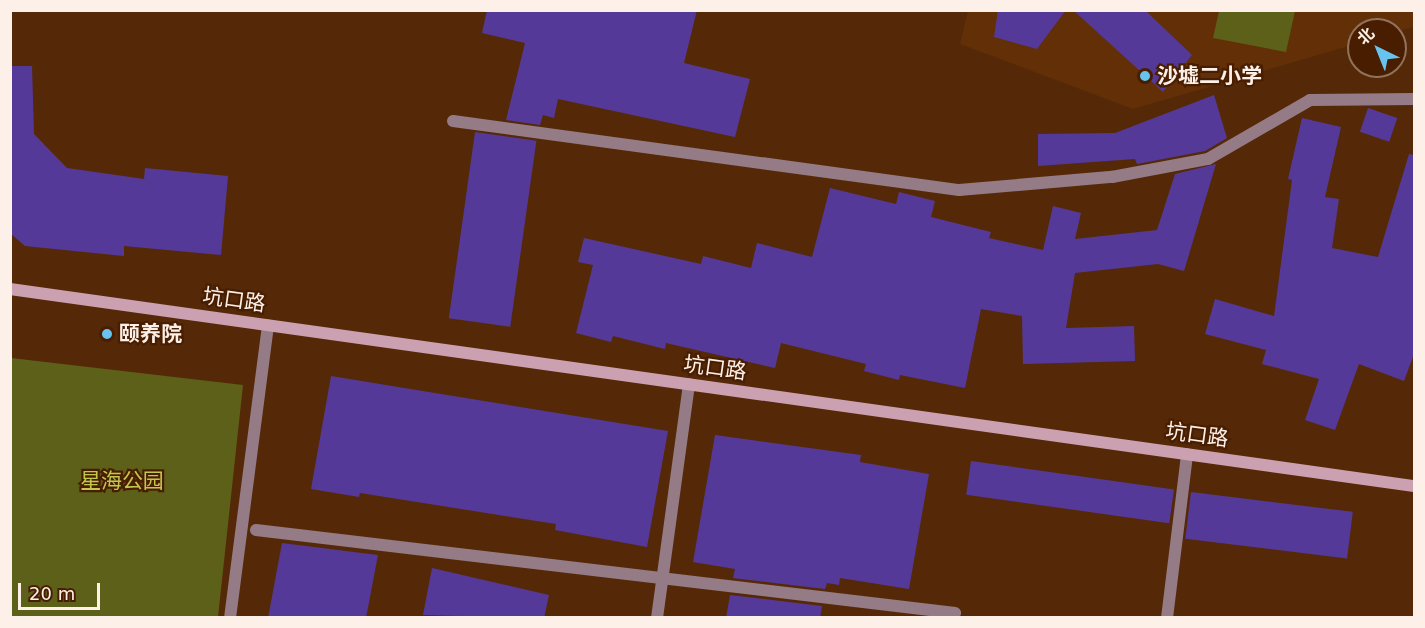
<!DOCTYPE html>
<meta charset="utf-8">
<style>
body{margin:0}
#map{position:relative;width:1425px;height:628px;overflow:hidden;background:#552907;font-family:"DejaVu Sans","Noto Sans SC",sans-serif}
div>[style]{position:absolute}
.built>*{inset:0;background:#622f06}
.green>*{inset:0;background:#5d6019}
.building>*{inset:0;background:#553999;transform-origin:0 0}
.lane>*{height:12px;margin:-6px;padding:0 6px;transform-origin:6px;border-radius:6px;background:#957b85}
.street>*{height:12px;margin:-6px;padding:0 6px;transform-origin:6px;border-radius:6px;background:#957b85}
.secondary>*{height:12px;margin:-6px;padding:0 6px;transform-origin:6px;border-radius:6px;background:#cba1b2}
.dots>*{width:16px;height:16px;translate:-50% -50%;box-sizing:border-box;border:3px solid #491e00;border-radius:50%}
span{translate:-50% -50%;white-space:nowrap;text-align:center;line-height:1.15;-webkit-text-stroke:4.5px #491e00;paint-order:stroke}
.poi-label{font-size:21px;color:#fcf0e9;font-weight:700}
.left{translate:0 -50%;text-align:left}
.street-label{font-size:21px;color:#fcf0e9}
.park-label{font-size:21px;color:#c1c84f}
.frame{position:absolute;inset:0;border:12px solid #fcf0e9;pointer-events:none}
.north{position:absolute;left:1347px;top:18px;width:60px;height:60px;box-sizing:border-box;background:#491e00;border:2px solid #91725d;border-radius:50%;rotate:317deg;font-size:16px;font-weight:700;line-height:24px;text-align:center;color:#fcf0e9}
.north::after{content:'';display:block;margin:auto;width:21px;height:27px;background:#69c3f1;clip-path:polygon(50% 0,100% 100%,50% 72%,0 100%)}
.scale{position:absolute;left:18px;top:583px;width:82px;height:27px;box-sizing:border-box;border:3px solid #fcf0e9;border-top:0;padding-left:8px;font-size:18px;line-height:21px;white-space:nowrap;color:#fcf0e9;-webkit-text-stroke:4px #491e00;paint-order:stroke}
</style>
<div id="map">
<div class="built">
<div style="clip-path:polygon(968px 11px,1414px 11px,1414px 27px,1395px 32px,1359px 30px,1359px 43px,1133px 109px,960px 44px)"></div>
</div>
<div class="green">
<div style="clip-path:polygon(1219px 11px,1295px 11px,1286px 52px,1213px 38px)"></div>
<div style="clip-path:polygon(11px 358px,243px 385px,218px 617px,11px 617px)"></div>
</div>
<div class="building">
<div style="clip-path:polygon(487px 10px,697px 10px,684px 63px,750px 79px,735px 137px,558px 99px,554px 118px,543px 115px,540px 125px,506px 120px,525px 43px,482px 33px)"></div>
<div style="clip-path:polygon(998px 10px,1066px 10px,1037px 49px,994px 37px)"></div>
<div style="clip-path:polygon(1073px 10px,1145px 10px,1192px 55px,1163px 92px)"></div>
<div style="clip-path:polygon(10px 66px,32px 66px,34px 134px,67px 168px,144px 179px,145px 168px,228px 176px,221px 255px,124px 246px,124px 256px,25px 246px,10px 233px)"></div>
<div style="clip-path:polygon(1214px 95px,1227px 138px,1205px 151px,1137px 164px,1135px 159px,1038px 166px,1038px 134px,1115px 133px)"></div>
<div style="left:1368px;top:108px;width:31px;height:25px;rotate:19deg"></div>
<div style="clip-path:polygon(1302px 118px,1341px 127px,1325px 197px,1339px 199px,1332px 248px,1378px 257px,1409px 154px,1414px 155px,1414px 354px,1404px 381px,1359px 364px,1335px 430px,1305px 420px,1319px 379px,1262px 364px,1266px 350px,1205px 334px,1215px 299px,1274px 316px,1292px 180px,1288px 179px)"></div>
<div style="left:475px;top:132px;width:62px;height:188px;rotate:8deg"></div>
<div style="clip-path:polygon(1216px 164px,1184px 271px,1158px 264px,1075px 273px,1066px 328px,1134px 326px,1135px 361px,1023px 364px,1022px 316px,981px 309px,965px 388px,900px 375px,899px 380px,864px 371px,866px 364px,781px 343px,775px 368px,666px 343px,665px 349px,613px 336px,611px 342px,576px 333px,593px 265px,578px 262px,584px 238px,701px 264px,703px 256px,751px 268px,757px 243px,812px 257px,830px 188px,896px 204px,899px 192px,935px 201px,931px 217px,991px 232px,989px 238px,1043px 250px,1053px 206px,1081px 213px,1075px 239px,1157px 230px,1175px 174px)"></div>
<div style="clip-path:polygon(331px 376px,668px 431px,647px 547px,555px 530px,556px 524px,360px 493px,359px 497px,311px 489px)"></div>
<div style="clip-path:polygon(715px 435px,861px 455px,860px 462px,929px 474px,909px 589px,840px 578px,839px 585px,827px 583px,825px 589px,733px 578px,735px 569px,693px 562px)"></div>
<div style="left:971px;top:461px;width:205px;height:34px;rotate:8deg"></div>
<div style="left:1191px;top:492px;width:163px;height:47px;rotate:7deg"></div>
<div style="clip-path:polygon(282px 543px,378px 555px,366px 618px,268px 618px)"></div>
<div style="clip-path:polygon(432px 568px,549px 595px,544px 618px,423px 615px)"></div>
<div style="clip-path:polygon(730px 595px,822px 606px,820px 618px,726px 618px)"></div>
</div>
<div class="lane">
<div style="left:230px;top:618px;width:295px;rotate:-82.6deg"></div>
<div style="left:1167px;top:618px;width:165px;rotate:-83deg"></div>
</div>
<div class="street">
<div style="left:453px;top:121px;width:511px;rotate:7.77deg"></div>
<div style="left:959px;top:190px;width:154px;rotate:-4.9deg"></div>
<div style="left:1112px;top:177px;width:98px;rotate:-10.6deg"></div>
<div style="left:1208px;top:159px;width:118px;rotate:-30deg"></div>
<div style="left:1310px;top:100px;width:104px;rotate:-0.6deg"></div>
<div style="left:256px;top:530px;width:704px;rotate:6.77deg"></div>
<div style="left:657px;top:618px;width:236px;rotate:-82.2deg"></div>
</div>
<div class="secondary">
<div style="left:10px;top:289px;width:1418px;rotate:7.99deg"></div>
</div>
<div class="dots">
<div style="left:1145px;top:76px;background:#69c3f1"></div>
<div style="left:107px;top:334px;background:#69c3f1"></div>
</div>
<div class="poi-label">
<span class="left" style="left:1157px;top:76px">沙墟二小学</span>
<span class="left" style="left:119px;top:334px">颐养院</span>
</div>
<div class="street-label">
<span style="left:234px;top:300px;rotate:8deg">坑口路</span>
<span style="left:715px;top:368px;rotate:8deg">坑口路</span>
<span style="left:1197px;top:435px;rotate:8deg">坑口路</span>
</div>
<div class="park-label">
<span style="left:122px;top:481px">星海公园</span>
</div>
<div class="frame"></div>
<div class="north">北</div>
<div class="scale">20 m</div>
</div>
